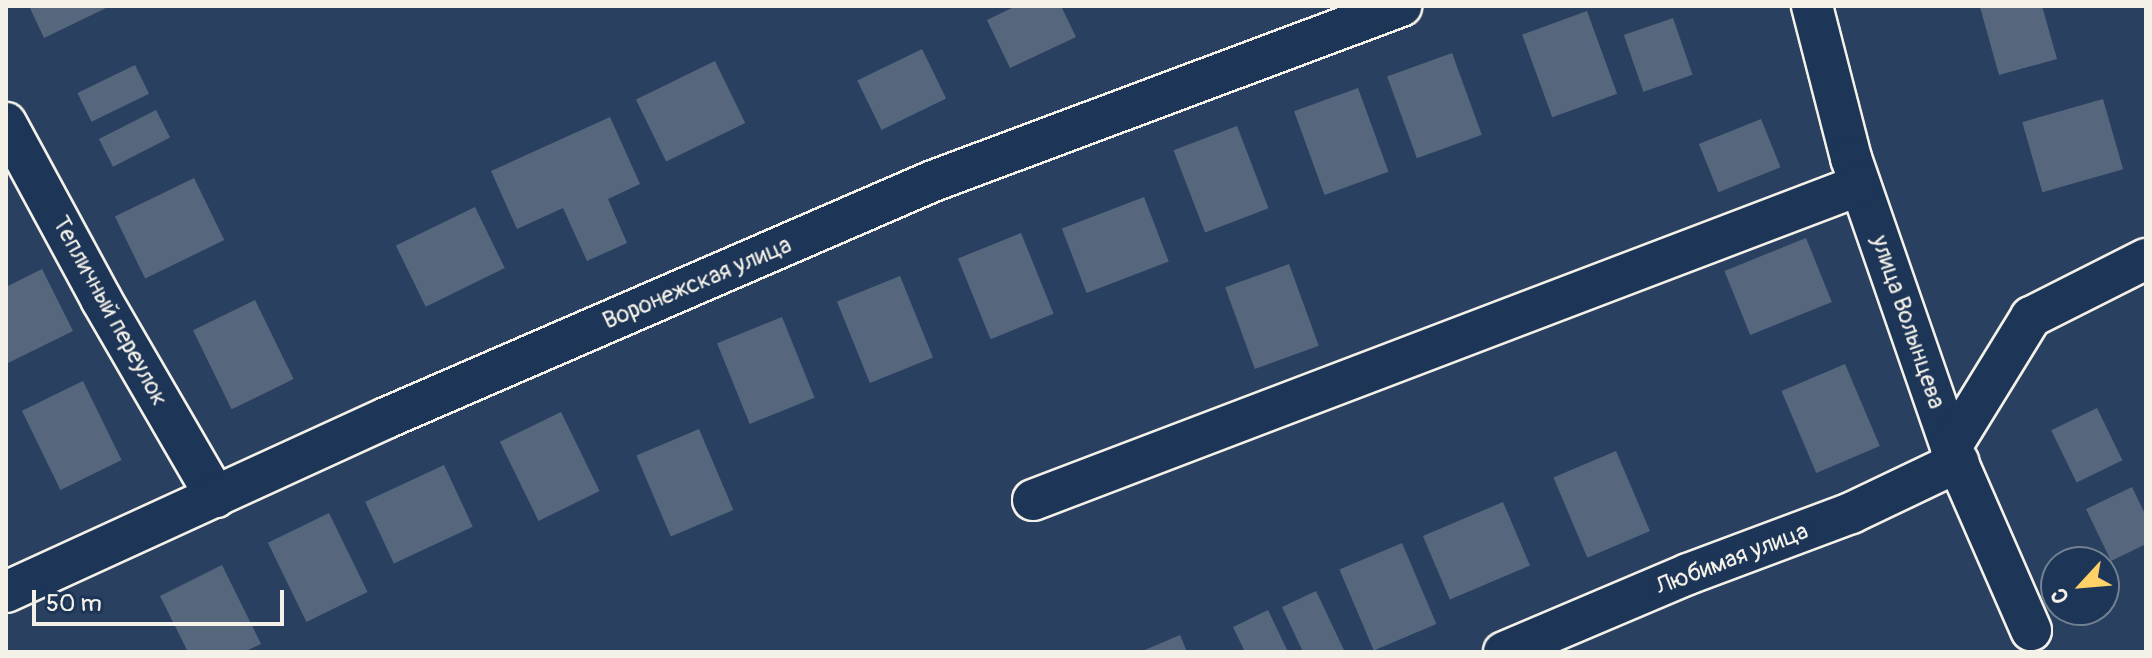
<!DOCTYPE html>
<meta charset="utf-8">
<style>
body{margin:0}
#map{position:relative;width:2152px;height:658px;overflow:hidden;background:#2a4060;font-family:Pangolin,sans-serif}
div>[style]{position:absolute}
.building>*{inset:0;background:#56677d;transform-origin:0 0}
.roads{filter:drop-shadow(2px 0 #f4f1e8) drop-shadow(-2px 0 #f4f1e8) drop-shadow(0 2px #f4f1e8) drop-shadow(0 -2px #f4f1e8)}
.minor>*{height:40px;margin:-20px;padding:0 20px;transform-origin:20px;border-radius:20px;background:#1d3557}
span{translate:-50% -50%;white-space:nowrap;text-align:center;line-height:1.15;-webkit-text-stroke:8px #1d3557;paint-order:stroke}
.street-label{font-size:24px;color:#f4f1e8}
.frame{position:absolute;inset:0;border:8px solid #f4f1e8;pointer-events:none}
.north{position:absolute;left:2040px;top:546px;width:80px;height:80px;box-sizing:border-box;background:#1d3557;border:2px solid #738091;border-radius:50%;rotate:244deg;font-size:22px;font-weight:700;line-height:32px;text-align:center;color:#f4f1e8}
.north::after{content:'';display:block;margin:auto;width:28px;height:36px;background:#ffd166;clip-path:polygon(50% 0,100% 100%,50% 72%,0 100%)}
.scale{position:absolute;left:32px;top:590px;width:252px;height:36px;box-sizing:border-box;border:4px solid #f4f1e8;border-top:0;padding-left:10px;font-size:24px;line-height:28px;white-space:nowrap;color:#f4f1e8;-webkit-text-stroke:6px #1d3557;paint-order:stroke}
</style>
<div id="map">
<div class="building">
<div style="clip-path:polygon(29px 6px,105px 6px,106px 8px,44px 38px)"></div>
<div style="clip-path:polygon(1016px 6px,1061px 6px,1076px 37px,1010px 68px,987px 20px)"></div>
<div style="clip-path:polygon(2042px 6px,2057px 59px,1999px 75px,1980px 7px)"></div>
<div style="left:1587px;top:11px;width:88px;height:69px;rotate:70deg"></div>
<div style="left:1673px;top:18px;width:60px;height:52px;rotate:71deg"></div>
<div style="left:922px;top:49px;width:55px;height:72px;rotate:64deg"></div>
<div style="left:1452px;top:53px;width:87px;height:69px;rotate:70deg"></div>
<div style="left:715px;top:61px;width:69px;height:88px;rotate:64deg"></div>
<div style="left:135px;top:65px;width:32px;height:64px;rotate:64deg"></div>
<div style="left:1358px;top:88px;width:89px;height:68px;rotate:70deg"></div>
<div style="left:2103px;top:99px;width:73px;height:84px;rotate:74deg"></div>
<div style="left:156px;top:110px;width:31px;height:64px;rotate:63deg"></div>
<div style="clip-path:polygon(610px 117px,640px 184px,608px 199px,627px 243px,587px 261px,563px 208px,517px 229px,491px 171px)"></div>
<div style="left:1761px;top:119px;width:52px;height:67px;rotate:68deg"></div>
<div style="left:1237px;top:126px;width:88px;height:68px;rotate:69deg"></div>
<div style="left:194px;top:178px;width:69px;height:88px;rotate:64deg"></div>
<div style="left:1144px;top:197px;width:69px;height:88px;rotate:69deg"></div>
<div style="left:475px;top:207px;width:68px;height:88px;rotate:64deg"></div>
<div style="left:1021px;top:233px;width:87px;height:68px;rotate:68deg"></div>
<div style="left:1806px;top:238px;width:69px;height:88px;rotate:68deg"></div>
<div style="left:1289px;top:264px;width:87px;height:68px;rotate:70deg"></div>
<div style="clip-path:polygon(42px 269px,73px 331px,6px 364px,6px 287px)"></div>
<div style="left:900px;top:276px;width:88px;height:68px;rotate:68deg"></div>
<div style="left:255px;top:300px;width:88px;height:69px;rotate:64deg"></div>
<div style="left:782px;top:317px;width:87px;height:70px;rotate:68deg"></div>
<div style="left:1845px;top:364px;width:89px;height:69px;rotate:67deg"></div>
<div style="left:83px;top:381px;width:88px;height:68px;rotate:64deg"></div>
<div style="left:2097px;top:408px;width:58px;height:51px;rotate:64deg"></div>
<div style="left:561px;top:412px;width:88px;height:68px;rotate:64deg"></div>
<div style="left:699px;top:429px;width:88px;height:68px;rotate:67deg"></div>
<div style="left:1616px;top:451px;width:87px;height:68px;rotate:67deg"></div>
<div style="left:444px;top:465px;width:68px;height:87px;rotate:65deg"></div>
<div style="clip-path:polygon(2132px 487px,2146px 516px,2146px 544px,2111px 561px,2086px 509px)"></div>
<div style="left:1503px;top:502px;width:69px;height:87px;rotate:67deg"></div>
<div style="left:329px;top:513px;width:88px;height:68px;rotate:64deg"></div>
<div style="left:1402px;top:543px;width:88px;height:68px;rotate:67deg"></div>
<div style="clip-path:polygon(222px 565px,261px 644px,244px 652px,188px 652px,160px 596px)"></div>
<div style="clip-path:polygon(1316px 591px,1344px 650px,1341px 652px,1303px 652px,1282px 607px)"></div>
<div style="clip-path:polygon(1268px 610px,1288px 652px,1245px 652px,1233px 627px)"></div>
<div style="clip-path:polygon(1180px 635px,1187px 652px,1140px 652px)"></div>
</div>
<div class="roads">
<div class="minor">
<div style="left:1812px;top:6px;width:157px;rotate:75.6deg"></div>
<div style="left:1851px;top:158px;width:306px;rotate:70.9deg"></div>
<div style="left:1951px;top:447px;width:200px;rotate:66.4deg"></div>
<div style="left:6px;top:123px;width:200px;rotate:61.6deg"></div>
<div style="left:101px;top:299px;width:229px;rotate:59.9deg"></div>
<div style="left:1951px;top:447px;width:153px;rotate:-58.4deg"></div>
<div style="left:2031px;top:317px;width:129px;rotate:-26.8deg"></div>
<div style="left:1033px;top:500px;width:885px;rotate:-20.85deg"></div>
<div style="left:6px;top:592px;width:418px;rotate:-24.6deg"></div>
<div style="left:386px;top:418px;width:596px;rotate:-23.43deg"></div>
<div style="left:933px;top:181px;width:500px;rotate:-20.5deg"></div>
<div style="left:1504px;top:652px;width:200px;rotate:-23deg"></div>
<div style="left:1688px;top:574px;width:174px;rotate:-20.5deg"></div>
<div style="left:1851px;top:513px;width:119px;rotate:-25.5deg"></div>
</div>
</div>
<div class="street-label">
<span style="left:697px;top:283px;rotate:-23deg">Воронежская улица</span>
<span style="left:110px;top:311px;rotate:61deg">Тепличный переулок</span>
<span style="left:1908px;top:322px;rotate:71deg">улица Волынцева</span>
<span style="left:1732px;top:559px;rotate:-21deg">Любимая улица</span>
</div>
<div class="frame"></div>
<div class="north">С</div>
<div class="scale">50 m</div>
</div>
